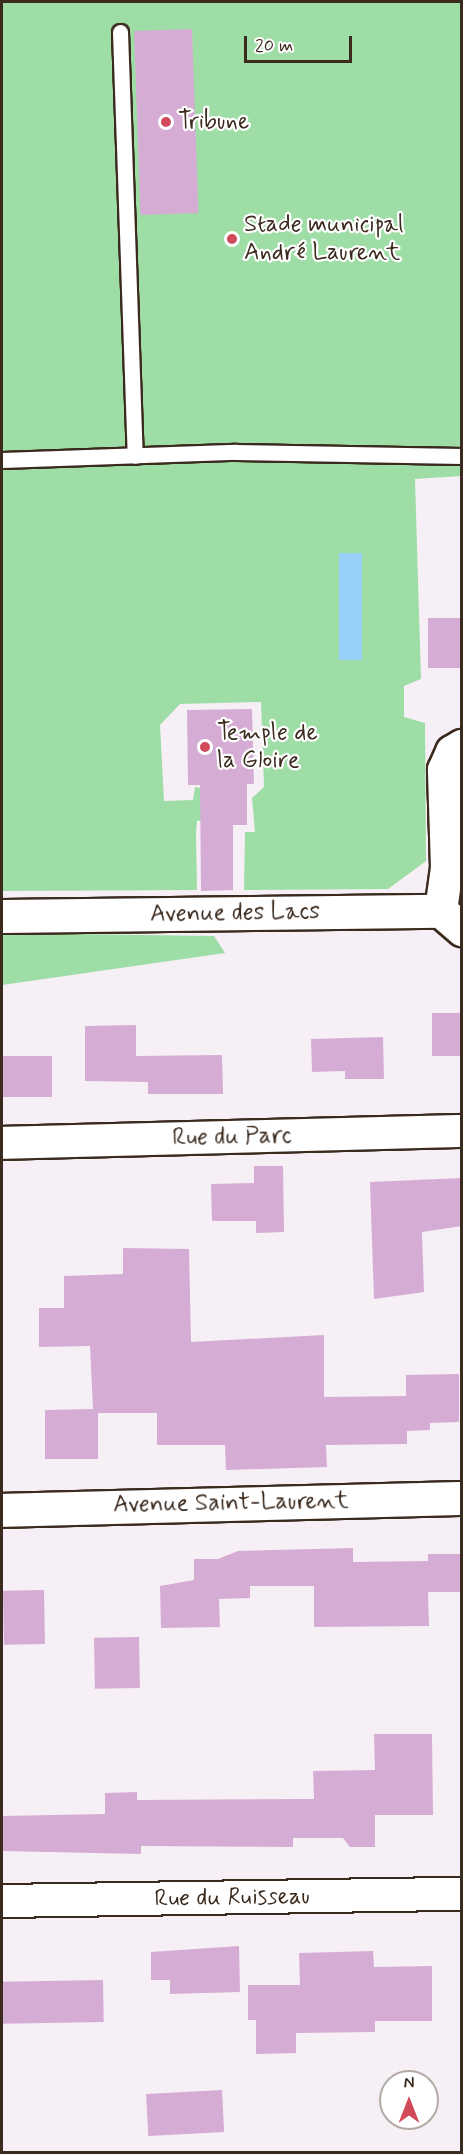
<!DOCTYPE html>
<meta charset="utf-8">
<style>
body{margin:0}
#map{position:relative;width:463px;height:2154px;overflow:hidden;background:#f7eff6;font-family:Mynerve,sans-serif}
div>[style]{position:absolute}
.green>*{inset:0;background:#9edda5}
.water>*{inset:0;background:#99d0f8;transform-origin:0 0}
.building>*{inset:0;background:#d5add4;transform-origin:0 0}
.roads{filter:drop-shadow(2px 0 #3b2a1e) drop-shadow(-2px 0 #3b2a1e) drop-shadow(0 2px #3b2a1e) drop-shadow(0 -2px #3b2a1e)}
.lane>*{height:15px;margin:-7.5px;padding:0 7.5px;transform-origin:7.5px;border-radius:7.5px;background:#fff}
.street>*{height:32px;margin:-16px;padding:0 16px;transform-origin:16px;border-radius:16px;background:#fff}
.secondary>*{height:33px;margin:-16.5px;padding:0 16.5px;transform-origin:16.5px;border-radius:16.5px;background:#fff}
.dots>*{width:16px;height:16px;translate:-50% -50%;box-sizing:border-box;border:3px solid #fff;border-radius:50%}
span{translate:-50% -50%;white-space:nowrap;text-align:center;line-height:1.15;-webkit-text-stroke:4.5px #fff;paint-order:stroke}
.poi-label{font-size:24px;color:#3b2a1e}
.left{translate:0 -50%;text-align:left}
.street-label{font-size:24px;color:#3b2a1e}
.frame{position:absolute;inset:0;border:3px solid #3b2a1e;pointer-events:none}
.north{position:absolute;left:379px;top:2070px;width:60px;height:60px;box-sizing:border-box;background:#fff;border:2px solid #b1aaa5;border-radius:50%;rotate:0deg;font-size:16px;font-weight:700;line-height:24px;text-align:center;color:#3b2a1e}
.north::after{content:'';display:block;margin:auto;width:21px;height:27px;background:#d1495b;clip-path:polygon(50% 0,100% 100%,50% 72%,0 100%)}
.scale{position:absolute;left:244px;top:36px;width:108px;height:27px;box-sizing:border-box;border:3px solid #3b2a1e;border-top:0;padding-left:8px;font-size:18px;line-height:21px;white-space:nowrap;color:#3b2a1e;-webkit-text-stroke:4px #fff;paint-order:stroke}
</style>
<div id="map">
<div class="green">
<div style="clip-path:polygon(2px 2px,461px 2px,461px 476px,415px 479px,421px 679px,404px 686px,404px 717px,425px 723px,426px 861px,388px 889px,244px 890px,245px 832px,255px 832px,252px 798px,264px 787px,261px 702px,180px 704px,160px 725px,164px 801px,193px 800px,195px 787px,205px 789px,205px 820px,197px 821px,196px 832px,197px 890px,2px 891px)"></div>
<div style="clip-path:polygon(2px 933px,214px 936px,225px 953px,2px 985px)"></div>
</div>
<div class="water">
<div style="left:339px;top:553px;width:23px;height:107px"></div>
</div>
<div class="building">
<div style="left:192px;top:29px;width:184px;height:58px;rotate:88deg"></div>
<div style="left:428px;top:618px;width:34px;height:50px"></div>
<div style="clip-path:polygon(252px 709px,254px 784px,247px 784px,247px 825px,233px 825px,233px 890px,201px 891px,200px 785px,188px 785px,187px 710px)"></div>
<div style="left:432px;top:1013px;width:30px;height:43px"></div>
<div style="clip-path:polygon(136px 1025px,136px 1056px,222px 1055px,223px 1094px,148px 1094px,148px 1082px,85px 1081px,85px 1026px)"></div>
<div style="clip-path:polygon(383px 1037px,384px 1079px,345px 1079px,345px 1071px,312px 1072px,311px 1039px)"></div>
<div style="left:2px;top:1056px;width:50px;height:41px"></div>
<div style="clip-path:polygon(254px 1166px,283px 1166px,284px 1232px,256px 1233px,256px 1221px,212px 1221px,211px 1184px,254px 1183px)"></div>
<div style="clip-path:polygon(462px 1178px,462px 1226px,422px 1232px,424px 1292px,374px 1299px,370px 1182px)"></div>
<div style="clip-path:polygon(123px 1248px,189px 1249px,191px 1342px,324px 1335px,324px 1397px,406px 1396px,406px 1375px,459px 1374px,459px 1422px,430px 1423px,430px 1430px,407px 1431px,407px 1444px,326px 1445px,327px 1467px,226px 1470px,225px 1445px,157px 1445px,157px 1413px,98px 1413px,98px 1459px,45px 1459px,45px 1410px,93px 1409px,90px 1346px,39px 1347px,39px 1308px,64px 1308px,64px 1276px,123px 1274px)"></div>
<div style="clip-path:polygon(353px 1548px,353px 1562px,428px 1561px,428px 1554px,462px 1554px,462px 1592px,428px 1592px,429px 1626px,314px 1627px,314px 1586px,250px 1586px,250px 1598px,219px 1599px,220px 1627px,161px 1628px,160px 1586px,194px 1580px,194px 1559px,218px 1559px,238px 1551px)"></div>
<div style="left:44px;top:1590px;width:54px;height:41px;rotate:89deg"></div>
<div style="left:139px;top:1637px;width:51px;height:45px;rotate:89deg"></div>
<div style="clip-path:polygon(374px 1734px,432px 1734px,433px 1815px,375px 1815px,375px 1847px,350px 1847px,343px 1838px,293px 1838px,293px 1847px,141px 1846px,141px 1854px,2px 1851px,2px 1816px,105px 1814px,105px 1793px,137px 1792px,137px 1800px,314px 1799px,313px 1771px,375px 1770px)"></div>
<div style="clip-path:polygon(239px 1946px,240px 1992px,170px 1994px,170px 1980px,151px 1980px,151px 1952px)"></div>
<div style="clip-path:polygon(373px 1951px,374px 1967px,432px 1966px,432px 2021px,375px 2021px,375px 2032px,296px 2033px,296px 2053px,256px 2054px,256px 2020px,248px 2020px,248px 1985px,300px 1985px,299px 1953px)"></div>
<div style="left:103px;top:1980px;width:42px;height:101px;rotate:89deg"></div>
<div style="left:222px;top:2090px;width:42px;height:76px;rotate:87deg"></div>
</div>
<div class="roads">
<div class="lane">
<div style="left:120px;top:32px;width:424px;rotate:88deg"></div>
<div style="left:2px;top:460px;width:234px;rotate:-2deg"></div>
<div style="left:236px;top:452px;width:226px;rotate:1deg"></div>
</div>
<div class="street">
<div style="left:441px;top:911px;width:43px;rotate:-82.1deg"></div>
<div style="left:447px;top:868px;width:98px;rotate:-91.8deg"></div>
<div style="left:444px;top:770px;width:20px;rotate:-66deg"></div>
<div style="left:452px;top:752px;width:12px;rotate:-31deg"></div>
<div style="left:2px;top:1143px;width:460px;rotate:-1.5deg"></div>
<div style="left:2px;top:1901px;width:460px;rotate:-0.9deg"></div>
</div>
<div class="secondary">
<div style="left:2px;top:916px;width:439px;rotate:-0.7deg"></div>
<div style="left:441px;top:911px;width:28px;rotate:41deg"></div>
<div style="left:2px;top:1510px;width:460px;rotate:-1.5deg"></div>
</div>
</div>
<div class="dots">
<div style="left:166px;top:122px;background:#d1495b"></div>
<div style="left:232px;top:239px;background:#d1495b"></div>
<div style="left:205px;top:747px;background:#d1495b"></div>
</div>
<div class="poi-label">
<span class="left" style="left:178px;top:122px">Tribune</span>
<span class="left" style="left:244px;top:239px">Stade municipal<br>André Laurent</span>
<span class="left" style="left:217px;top:747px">Temple de<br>la Gloire</span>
</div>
<div class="street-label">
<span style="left:235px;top:913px;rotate:-1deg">Avenue des Lacs</span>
<span style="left:232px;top:1137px;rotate:-1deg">Rue du Parc</span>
<span style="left:231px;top:1503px;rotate:-1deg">Avenue Saint-Laurent</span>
<span style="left:232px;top:1898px;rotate:-1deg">Rue du Ruisseau</span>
</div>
<div class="frame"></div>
<div class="north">N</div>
<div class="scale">20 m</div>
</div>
